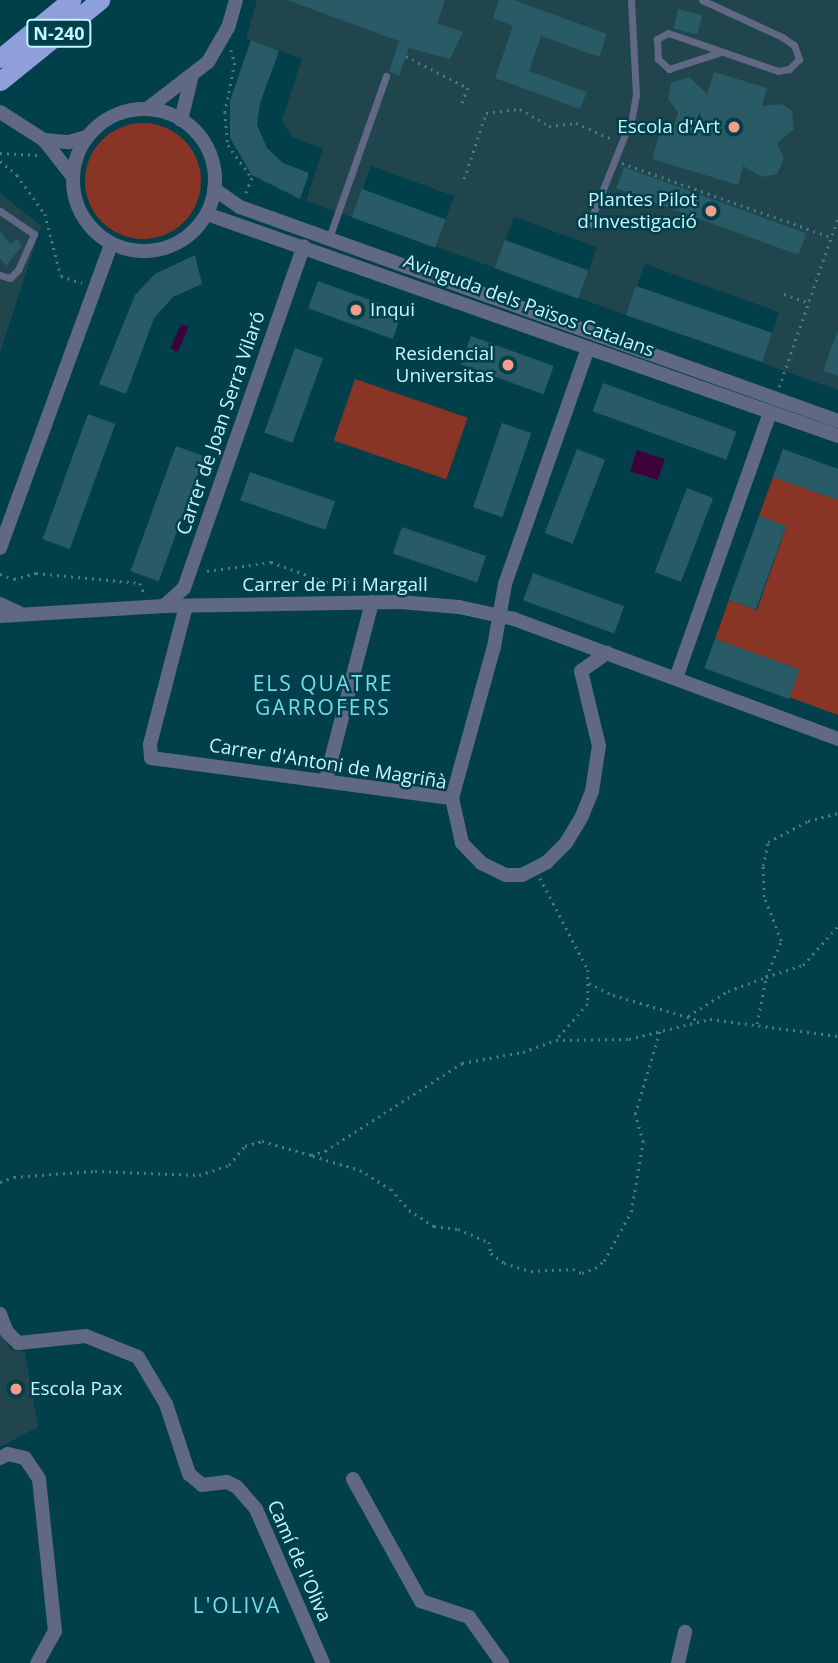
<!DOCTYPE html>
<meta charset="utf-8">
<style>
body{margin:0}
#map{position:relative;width:838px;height:1663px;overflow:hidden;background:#01404b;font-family:"Open Sans",sans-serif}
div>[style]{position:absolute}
.built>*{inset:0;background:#20454c}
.green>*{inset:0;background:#893525;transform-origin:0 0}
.round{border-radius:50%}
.water>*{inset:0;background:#3e0039;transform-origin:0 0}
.building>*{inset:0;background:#285b65;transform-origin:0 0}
.path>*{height:2.5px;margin-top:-1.25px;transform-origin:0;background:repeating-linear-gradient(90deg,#437c87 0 2px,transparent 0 7px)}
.service>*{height:7px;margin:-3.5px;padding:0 3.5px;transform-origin:3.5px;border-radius:3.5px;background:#616884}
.minor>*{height:14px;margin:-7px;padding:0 7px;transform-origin:7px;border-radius:7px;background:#616884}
.minor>.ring{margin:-7px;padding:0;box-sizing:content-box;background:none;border:14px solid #616884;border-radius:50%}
.trunk>*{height:19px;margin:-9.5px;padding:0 9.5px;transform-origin:9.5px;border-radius:9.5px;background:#8e9fdc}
.dots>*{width:19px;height:19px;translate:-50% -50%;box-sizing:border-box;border:4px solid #01404b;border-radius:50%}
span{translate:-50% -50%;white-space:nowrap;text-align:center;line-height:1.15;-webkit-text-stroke:5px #01404b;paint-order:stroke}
.shield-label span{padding:2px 5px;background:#01404b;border:2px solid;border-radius:5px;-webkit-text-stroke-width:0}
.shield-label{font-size:18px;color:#c6f5ff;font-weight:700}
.poi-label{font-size:19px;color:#c6f5ff}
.right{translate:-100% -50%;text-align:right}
.left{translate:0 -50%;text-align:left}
.street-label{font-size:19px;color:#c6f5ff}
.neighbourhood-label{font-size:21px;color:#75dbef;letter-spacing:2px}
</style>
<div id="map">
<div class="built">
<div style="clip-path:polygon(257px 0,838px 0,838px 390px,762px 363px,779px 312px,645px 264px,626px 315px,579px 298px,597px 247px,514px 217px,495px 268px,436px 247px,454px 196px,371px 166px,352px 217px,306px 201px,323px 149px,292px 137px,282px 120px,302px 59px,246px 39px)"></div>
<div style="clip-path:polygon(0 193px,41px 226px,0 353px)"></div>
<div style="clip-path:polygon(0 1328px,11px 1350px,25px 1352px,38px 1427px,0 1447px)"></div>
</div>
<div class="green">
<div class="round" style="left:85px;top:123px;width:116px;height:116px"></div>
<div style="left:355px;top:379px;width:119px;height:65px;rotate:19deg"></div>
<div style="clip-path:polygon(773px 477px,838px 500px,838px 715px,789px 697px,798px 669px,715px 639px,729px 600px,757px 610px,786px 527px,759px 516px)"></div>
</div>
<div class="water">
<div style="left:181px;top:324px;width:8px;height:27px;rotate:23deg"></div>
<div style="left:637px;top:450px;width:29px;height:22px;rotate:18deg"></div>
</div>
<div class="building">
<div style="clip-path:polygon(287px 0,445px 0,437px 23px,463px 32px,450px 59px,409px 48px,399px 76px,389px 71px,399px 41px)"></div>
<div style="clip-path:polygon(499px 0,514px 0,607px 34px,599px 57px,541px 36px,529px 71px,587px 92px,580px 109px,495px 78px,513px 26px,493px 18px)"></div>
<div style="left:678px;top:9px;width:25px;height:20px;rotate:14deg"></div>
<div style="clip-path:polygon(251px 40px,279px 51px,260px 103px,257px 125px,267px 148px,283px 163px,309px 173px,300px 199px,252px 175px,230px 138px,230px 101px)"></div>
<div style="clip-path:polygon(714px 72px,767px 88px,762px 106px,782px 104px,792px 111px,794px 129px,777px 143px,784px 159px,777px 174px,762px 177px,743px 166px,738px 185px,652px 159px,661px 130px,672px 133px,678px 112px,668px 99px,671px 83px,689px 77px,707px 94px)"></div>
<div style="left:624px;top:167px;width:194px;height:23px;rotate:20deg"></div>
<div style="left:362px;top:189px;width:89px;height:30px;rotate:20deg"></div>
<div style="clip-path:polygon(0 231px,10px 244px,17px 239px,22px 246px,6px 266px,0 258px)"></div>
<div style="left:505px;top:240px;width:89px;height:30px;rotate:20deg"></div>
<div style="clip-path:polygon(195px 255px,202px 284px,173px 297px,154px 318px,126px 394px,99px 384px,135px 295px,155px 274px)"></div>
<div style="left:318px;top:281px;width:90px;height:29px;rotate:20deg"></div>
<div style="left:636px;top:286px;width:144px;height:31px;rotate:19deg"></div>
<div style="clip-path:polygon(837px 332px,838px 332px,838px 376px,823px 371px)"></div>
<div style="left:471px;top:336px;width:88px;height:30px;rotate:20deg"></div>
<div style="left:295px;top:348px;width:30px;height:90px;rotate:20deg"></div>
<div style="left:603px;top:383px;width:142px;height:30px;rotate:20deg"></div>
<div style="left:88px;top:414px;width:29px;height:133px;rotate:20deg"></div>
<div style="left:502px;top:423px;width:31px;height:89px;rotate:19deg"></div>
<div style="left:176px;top:446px;width:30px;height:133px;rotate:20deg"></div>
<div style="left:577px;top:449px;width:30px;height:90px;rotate:21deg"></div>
<div style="clip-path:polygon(783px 449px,838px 469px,838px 500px,773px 477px)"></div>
<div style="left:250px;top:472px;width:90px;height:30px;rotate:19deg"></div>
<div style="left:687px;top:488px;width:28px;height:90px;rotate:21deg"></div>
<div style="left:759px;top:516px;width:29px;height:89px;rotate:20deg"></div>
<div style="left:402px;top:527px;width:89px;height:28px;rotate:19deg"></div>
<div style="left:533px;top:573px;width:97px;height:29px;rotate:20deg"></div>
<div style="left:715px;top:639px;width:90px;height:31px;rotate:20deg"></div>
</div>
<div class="path">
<div style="left:231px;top:50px;width:14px;rotate:73deg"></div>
<div style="left:235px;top:63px;width:50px;rotate:101.5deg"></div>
<div style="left:225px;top:112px;width:33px;rotate:85deg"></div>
<div style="left:228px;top:145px;width:41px;rotate:54deg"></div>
<div style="left:252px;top:178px;width:17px;rotate:111deg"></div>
<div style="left:406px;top:56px;width:70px;rotate:27.3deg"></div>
<div style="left:468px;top:88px;width:17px;rotate:111deg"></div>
<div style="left:0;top:153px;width:38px;rotate:3deg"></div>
<div style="left:0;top:161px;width:22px;rotate:39deg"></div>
<div style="left:17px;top:175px;width:48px;rotate:54.3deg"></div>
<div style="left:45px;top:214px;width:64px;rotate:75.5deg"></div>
<div style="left:61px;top:276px;width:22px;rotate:18deg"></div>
<div style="left:622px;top:163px;width:222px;rotate:19.5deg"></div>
<div style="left:464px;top:179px;width:70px;rotate:-71.6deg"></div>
<div style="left:486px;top:113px;width:34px;rotate:-7deg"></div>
<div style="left:520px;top:109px;width:34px;rotate:30deg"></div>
<div style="left:549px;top:126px;width:27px;rotate:-6deg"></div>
<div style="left:576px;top:123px;width:42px;rotate:24.1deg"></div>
<div style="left:784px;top:294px;width:24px;rotate:19deg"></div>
<div style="left:779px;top:387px;width:179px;rotate:-70.8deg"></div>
<div style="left:207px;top:571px;width:65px;rotate:-8deg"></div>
<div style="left:271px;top:562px;width:59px;rotate:20deg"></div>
<div style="left:326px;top:582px;width:39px;rotate:-1deg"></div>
<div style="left:365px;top:581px;width:11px;rotate:38deg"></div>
<div style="left:0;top:574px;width:15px;rotate:20deg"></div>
<div style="left:14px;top:579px;width:23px;rotate:-15deg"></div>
<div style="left:36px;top:573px;width:104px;rotate:5.5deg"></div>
<div style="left:140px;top:583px;width:11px;rotate:68deg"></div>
<div style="left:540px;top:878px;width:104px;rotate:62.4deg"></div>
<div style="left:588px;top:970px;width:34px;rotate:90deg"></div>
<div style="left:588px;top:1004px;width:47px;rotate:131.5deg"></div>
<div style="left:589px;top:983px;width:27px;rotate:27deg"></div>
<div style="left:613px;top:995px;width:89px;rotate:16.4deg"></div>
<div style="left:688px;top:1016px;width:47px;rotate:-32deg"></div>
<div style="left:728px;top:991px;width:40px;rotate:-20.2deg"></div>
<div style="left:766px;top:977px;width:39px;rotate:-67deg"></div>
<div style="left:781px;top:941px;width:47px;rotate:-111.1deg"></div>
<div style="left:764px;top:897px;width:31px;rotate:-92deg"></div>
<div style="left:763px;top:866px;width:25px;rotate:-78deg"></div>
<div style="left:768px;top:842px;width:45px;rotate:-27.7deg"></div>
<div style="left:808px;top:821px;width:31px;rotate:-15deg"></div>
<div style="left:757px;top:1024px;width:48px;rotate:-79.2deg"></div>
<div style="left:766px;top:977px;width:39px;rotate:-18deg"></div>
<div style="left:803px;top:965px;width:52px;rotate:-48.1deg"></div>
<div style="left:313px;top:1156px;width:49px;rotate:16.6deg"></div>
<div style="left:360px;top:1170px;width:36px;rotate:32deg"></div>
<div style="left:391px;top:1189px;width:28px;rotate:49deg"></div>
<div style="left:409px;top:1210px;width:30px;rotate:33deg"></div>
<div style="left:434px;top:1226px;width:24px;rotate:7deg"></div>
<div style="left:458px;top:1229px;width:34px;rotate:23deg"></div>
<div style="left:489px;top:1242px;width:11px;rotate:80deg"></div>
<div style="left:491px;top:1253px;width:16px;rotate:38deg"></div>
<div style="left:504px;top:1263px;width:28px;rotate:17deg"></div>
<div style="left:531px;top:1271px;width:42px;rotate:-2.7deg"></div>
<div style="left:573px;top:1269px;width:10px;rotate:24deg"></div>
<div style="left:582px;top:1273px;width:14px;rotate:-21deg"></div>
<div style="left:595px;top:1268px;width:11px;rotate:-38deg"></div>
<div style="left:604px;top:1261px;width:56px;rotate:-61.1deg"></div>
<div style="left:631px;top:1212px;width:71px;rotate:-80.3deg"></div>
<div style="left:643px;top:1142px;width:29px;rotate:-106deg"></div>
<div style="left:635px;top:1114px;width:88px;rotate:-73.4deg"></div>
<div style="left:0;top:1182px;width:15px;rotate:-20deg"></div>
<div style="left:14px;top:1177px;width:81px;rotate:-4.2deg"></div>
<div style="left:95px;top:1171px;width:104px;rotate:2.2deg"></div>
<div style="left:199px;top:1175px;width:32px;rotate:-18deg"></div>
<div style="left:229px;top:1165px;width:25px;rotate:-50deg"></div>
<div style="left:245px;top:1146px;width:18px;rotate:-16deg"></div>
<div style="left:262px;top:1141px;width:51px;rotate:15.9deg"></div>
<div style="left:311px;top:1155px;width:15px;rotate:-16deg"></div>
<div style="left:325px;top:1151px;width:163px;rotate:-32.7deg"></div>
<div style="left:462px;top:1063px;width:62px;rotate:-10.2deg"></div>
<div style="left:523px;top:1052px;width:35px;rotate:-20deg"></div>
<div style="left:556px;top:1040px;width:73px;rotate:-0.8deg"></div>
<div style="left:629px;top:1039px;width:83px;rotate:-13.9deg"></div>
<div style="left:710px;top:1019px;width:129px;rotate:7.6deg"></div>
</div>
<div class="service">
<div style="left:702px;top:0;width:88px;rotate:24.8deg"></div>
<div style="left:782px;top:37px;width:14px;rotate:34deg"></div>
<div style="left:794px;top:45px;width:15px;rotate:70deg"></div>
<div style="left:799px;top:59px;width:14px;rotate:135deg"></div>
<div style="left:789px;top:69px;width:11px;rotate:170deg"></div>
<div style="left:778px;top:71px;width:116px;rotate:-160.9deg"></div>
<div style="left:668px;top:33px;width:13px;rotate:151deg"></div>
<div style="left:657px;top:39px;width:20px;rotate:87deg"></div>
<div style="left:658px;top:59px;width:15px;rotate:42deg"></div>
<div style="left:669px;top:69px;width:55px;rotate:-18.1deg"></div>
<div style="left:0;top:211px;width:41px;rotate:34.1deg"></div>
<div style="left:34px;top:234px;width:39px;rotate:114deg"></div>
<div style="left:18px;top:270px;width:11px;rotate:135deg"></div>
<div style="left:10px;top:278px;width:10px;rotate:-163deg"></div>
<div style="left:589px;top:224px;width:115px;rotate:-68.1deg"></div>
<div style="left:632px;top:117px;width:22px;rotate:-80deg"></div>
<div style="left:636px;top:95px;width:95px;rotate:-93deg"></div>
<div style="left:329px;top:238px;width:172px;rotate:-70.6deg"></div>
</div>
<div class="minor">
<div style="left:147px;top:109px;width:77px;rotate:-37.6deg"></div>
<div style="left:208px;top:62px;width:39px;rotate:-60deg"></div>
<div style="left:228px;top:28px;width:29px;rotate:-74deg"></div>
<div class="ring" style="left:73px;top:109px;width:128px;height:128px"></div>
<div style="left:0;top:112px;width:52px;rotate:32.5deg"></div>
<div style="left:44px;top:140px;width:47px;rotate:51.9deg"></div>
<div style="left:181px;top:120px;width:46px;rotate:-76.3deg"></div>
<div style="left:44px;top:140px;width:25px;rotate:5deg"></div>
<div style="left:69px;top:142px;width:19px;rotate:-16deg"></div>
<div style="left:214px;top:189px;width:32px;rotate:35deg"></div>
<div style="left:240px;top:207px;width:635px;rotate:19.69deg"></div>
<div style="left:207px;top:214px;width:669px;rotate:19.38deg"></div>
<div style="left:0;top:548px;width:324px;rotate:-69.9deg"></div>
<div style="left:0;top:604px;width:21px;rotate:25deg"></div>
<div style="left:164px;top:606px;width:27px;rotate:-42deg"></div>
<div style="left:184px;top:588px;width:362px;rotate:-70.7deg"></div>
<div style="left:186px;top:606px;width:143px;rotate:104.6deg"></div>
<div style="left:150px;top:744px;width:14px;rotate:86deg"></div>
<div style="left:151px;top:758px;width:304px;rotate:7.6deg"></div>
<div style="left:452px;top:798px;width:46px;rotate:77.5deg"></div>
<div style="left:462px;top:843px;width:28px;rotate:46deg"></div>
<div style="left:481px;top:863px;width:28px;rotate:26deg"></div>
<div style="left:506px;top:875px;width:16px"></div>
<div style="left:522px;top:875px;width:28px;rotate:-27deg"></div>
<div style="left:547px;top:862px;width:27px;rotate:-45deg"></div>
<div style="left:566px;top:843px;width:31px;rotate:-59deg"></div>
<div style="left:582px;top:816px;width:27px;rotate:-68deg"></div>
<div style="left:592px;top:791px;width:46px;rotate:-81.2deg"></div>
<div style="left:599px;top:746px;width:77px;rotate:-103.5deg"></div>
<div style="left:581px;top:671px;width:32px;rotate:-35deg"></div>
<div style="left:0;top:616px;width:164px;rotate:-3.5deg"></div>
<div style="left:164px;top:606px;width:236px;rotate:-1deg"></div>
<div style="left:400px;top:602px;width:59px;rotate:4.8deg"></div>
<div style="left:459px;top:607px;width:56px;rotate:12.3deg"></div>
<div style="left:514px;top:619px;width:346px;rotate:20.3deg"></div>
<div style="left:676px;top:678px;width:282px;rotate:-70.5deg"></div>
<div style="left:326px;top:779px;width:183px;rotate:-75.4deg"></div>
<div style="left:452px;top:798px;width:157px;rotate:-74.5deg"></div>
<div style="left:494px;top:647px;width:64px;rotate:-80.1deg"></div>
<div style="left:505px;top:584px;width:250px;rotate:-70.6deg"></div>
<div style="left:0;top:1314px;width:19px;rotate:69deg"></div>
<div style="left:7px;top:1332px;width:16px;rotate:45deg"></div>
<div style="left:18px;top:1343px;width:68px;rotate:-5.9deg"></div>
<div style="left:86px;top:1336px;width:56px;rotate:22deg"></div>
<div style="left:138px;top:1357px;width:55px;rotate:59.2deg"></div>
<div style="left:166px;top:1404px;width:74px;rotate:71.8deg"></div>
<div style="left:189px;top:1474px;width:17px;rotate:40deg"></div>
<div style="left:202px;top:1485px;width:25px;rotate:-7deg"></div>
<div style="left:227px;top:1482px;width:11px;rotate:27deg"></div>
<div style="left:237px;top:1487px;width:29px;rotate:49deg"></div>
<div style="left:256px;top:1509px;width:168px;rotate:66.5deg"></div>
<div style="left:0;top:1458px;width:9px;rotate:-27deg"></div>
<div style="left:8px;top:1454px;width:17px;rotate:13deg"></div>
<div style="left:25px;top:1458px;width:25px;rotate:56deg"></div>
<div style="left:39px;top:1479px;width:153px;rotate:84deg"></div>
<div style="left:55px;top:1631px;width:37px;rotate:119deg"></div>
<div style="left:353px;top:1479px;width:140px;rotate:60.9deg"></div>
<div style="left:421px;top:1601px;width:51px;rotate:18.4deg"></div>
<div style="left:469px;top:1617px;width:57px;rotate:54.3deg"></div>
<div style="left:678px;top:1663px;width:32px;rotate:-77deg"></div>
</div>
<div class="trunk">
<div style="left:0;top:58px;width:92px;rotate:-39.2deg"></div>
<div style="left:0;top:81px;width:129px;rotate:-39deg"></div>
</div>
<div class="dots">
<div style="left:734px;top:127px;background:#f49d8b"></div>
<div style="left:711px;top:211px;background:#f49d8b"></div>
<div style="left:356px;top:310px;background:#f49d8b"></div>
<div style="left:508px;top:365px;background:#f49d8b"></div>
<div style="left:16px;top:1389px;background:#f49d8b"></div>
</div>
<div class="shield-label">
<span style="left:59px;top:33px">N-240</span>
</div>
<div class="poi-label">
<span class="right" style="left:720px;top:127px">Escola d'Art</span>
<span class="right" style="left:697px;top:211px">Plantes Pilot<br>d'Investigació</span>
<span class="left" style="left:370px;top:310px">Inqui</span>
<span class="right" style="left:494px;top:365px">Residencial<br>Universitas</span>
<span class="left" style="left:30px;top:1389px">Escola Pax</span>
</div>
<div class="street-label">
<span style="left:529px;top:306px;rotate:20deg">Avinguda dels Països Catalans</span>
<span style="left:221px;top:423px;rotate:-71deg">Carrer de Joan Serra Vilaró</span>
<span style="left:335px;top:585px">Carrer de Pi i Margall</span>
<span style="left:328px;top:764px;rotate:9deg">Carrer d'Antoni de Magriñà</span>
<span style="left:299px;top:1561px;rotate:66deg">Camí de l'Oliva</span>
</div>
<div class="neighbourhood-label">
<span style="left:323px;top:695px">ELS QUATRE<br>GARROFERS</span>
<span style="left:237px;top:1605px">L'OLIVA</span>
</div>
</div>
